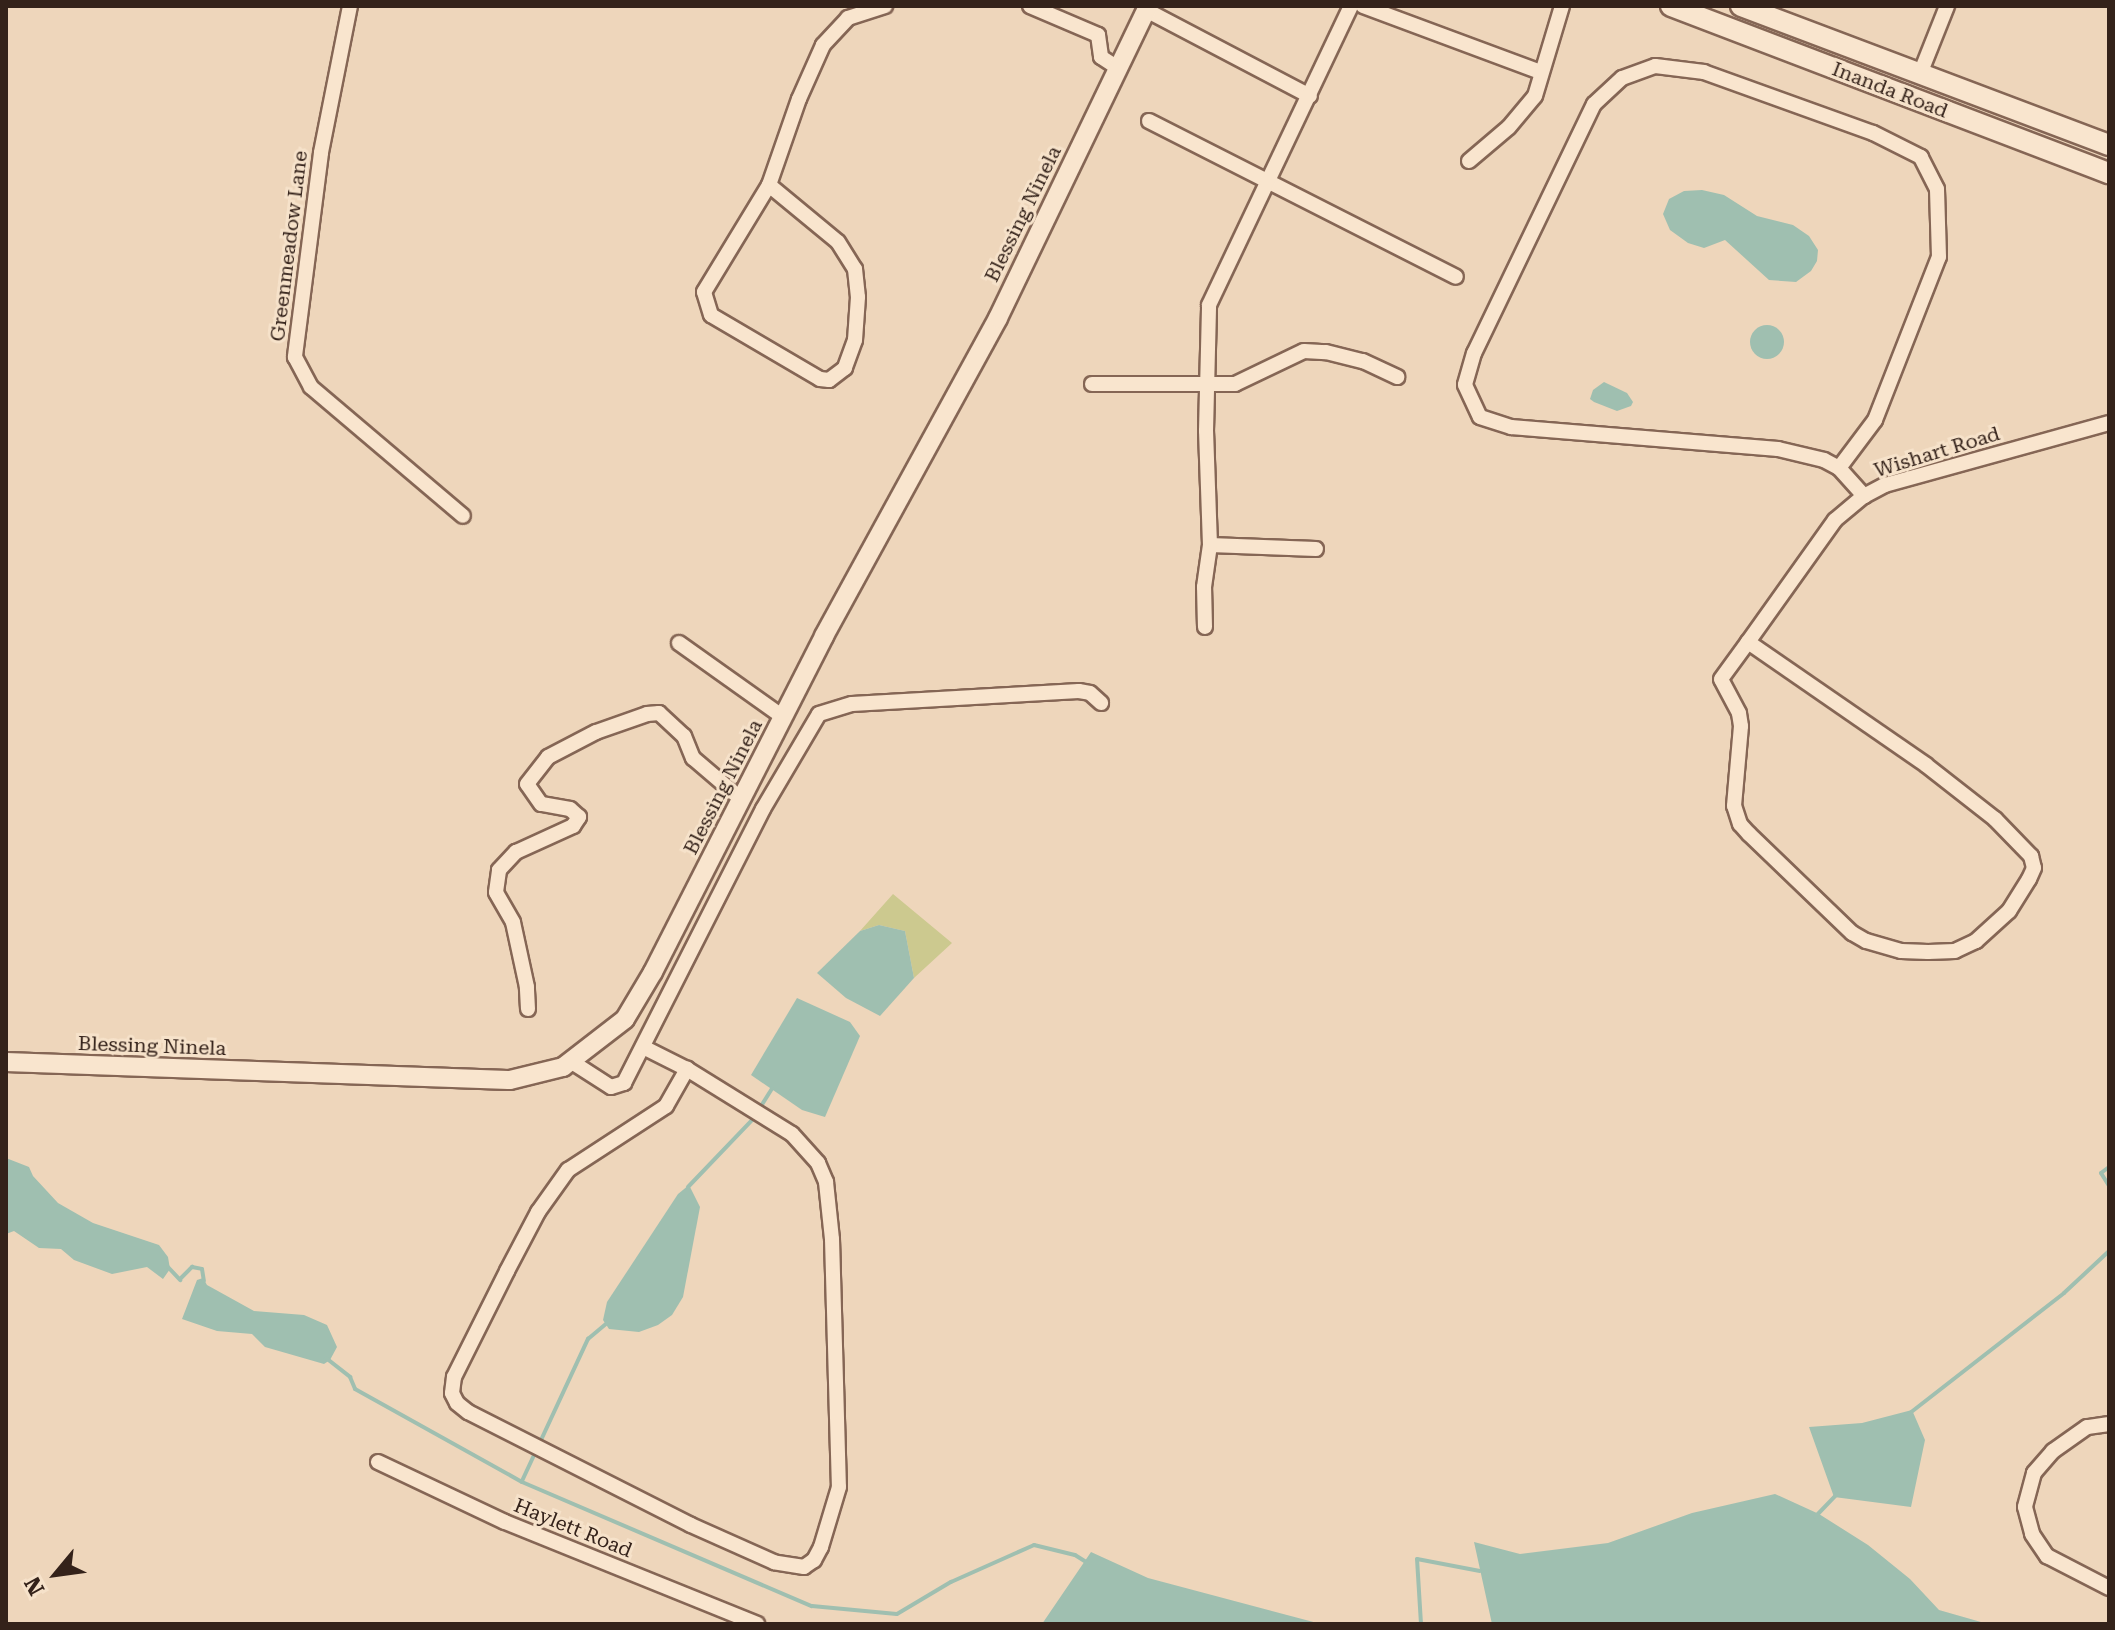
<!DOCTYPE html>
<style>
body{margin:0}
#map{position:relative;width:2115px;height:1630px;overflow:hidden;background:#eed6bb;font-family:"Roboto Serif",serif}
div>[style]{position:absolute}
.green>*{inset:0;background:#ccc98f}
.water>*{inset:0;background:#9fbfb0}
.round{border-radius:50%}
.stream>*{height:4px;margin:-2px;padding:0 2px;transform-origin:2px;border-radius:2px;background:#9fbfb0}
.roads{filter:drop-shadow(2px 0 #856655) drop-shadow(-2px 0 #856655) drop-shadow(0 2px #856655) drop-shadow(0 -2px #856655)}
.minor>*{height:14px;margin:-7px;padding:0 7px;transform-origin:7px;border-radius:7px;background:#f9e5ce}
.tertiary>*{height:18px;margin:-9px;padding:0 9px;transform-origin:9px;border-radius:9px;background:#f9e5ce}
.secondary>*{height:20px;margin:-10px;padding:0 10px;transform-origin:10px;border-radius:10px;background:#f9e5ce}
span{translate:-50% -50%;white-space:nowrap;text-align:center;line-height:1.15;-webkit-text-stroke:6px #f6e2ca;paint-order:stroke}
.street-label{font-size:20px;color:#34221a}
.frame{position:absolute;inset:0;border:8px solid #34221a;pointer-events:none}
.north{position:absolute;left:16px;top:1534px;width:80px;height:80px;-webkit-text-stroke:6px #f6e2ca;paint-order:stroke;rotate:241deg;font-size:22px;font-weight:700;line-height:32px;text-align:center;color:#34221a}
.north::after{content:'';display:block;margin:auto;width:28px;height:36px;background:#34221a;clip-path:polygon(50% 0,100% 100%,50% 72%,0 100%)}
</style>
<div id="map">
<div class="green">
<div style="clip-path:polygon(893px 894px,952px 943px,914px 978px,905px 931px,879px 925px,860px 931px)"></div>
</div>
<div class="water">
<div style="clip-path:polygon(1702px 190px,1724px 195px,1757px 216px,1793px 225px,1809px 236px,1818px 250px,1817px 261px,1811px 271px,1796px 282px,1769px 280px,1725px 240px,1704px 248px,1688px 243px,1670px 230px,1663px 214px,1669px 199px,1684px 191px)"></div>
<div class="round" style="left:1750px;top:325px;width:34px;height:34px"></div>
<div style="clip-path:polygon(1604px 382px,1627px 393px,1633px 402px,1631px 406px,1617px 411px,1594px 402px,1590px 399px,1593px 390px)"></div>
<div style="clip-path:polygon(879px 925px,905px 931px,914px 978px,880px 1016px,846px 998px,817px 973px,860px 931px)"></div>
<div style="clip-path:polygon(797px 998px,850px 1022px,860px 1036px,825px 1117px,802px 1110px,751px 1075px)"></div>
<div style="clip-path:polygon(6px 1158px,29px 1167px,33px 1176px,58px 1203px,93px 1223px,159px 1245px,168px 1257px,170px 1269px,163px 1279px,147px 1267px,112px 1274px,74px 1260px,61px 1249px,39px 1248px,14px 1231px,6px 1234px)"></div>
<div style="clip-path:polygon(689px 1185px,700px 1207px,683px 1297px,672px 1315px,658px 1325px,639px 1332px,609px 1329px,603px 1320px,607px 1302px,678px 1194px)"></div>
<div style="clip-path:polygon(203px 1278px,207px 1285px,254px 1311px,304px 1315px,327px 1325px,337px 1347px,330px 1360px,324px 1364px,265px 1347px,252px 1334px,217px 1331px,182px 1319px,197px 1280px)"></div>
<div style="clip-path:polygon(1912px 1410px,1925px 1440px,1911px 1507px,1834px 1497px,1809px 1427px,1862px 1423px)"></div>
<div style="clip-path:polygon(1775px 1494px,1819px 1514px,1868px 1545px,1910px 1579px,1939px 1610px,1988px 1624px,1492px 1624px,1474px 1542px,1520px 1554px,1608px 1543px,1692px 1513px)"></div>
<div style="clip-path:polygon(1091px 1552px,1148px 1578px,1321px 1624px,1042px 1624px)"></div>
</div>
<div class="stream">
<div style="left:2109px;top:1167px;width:10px;rotate:143deg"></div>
<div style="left:2101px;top:1173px;width:15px;rotate:58deg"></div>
<div style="left:688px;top:1187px;width:94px;rotate:-46.3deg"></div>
<div style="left:753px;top:1119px;width:36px;rotate:-58deg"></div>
<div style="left:168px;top:1267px;width:18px;rotate:47deg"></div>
<div style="left:181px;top:1278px;width:16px;rotate:-45deg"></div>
<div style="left:192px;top:1267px;width:10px;rotate:11deg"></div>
<div style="left:202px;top:1269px;width:12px;rotate:81deg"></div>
<div style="left:326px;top:1358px;width:31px;rotate:38deg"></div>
<div style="left:350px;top:1377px;width:13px;rotate:67deg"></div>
<div style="left:355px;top:1389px;width:191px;rotate:29.1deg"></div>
<div style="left:522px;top:1482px;width:315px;rotate:23.2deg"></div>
<div style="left:812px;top:1606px;width:85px;rotate:5.4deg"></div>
<div style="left:897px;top:1614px;width:63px;rotate:-30.7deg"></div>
<div style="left:951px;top:1582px;width:91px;rotate:-24deg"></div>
<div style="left:1034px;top:1545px;width:42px;rotate:13.7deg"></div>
<div style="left:1075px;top:1555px;width:15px;rotate:32deg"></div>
<div style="left:1910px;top:1413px;width:195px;rotate:-37.9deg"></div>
<div style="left:2064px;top:1293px;width:62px;rotate:-43deg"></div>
<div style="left:522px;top:1481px;width:157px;rotate:-65.1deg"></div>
<div style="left:588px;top:1339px;width:26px;rotate:-40deg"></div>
<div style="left:1815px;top:1517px;width:32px;rotate:-46deg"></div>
<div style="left:1421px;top:1624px;width:65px;rotate:-93.5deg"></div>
<div style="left:1417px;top:1559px;width:64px;rotate:10.8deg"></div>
</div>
<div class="roads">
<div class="minor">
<div style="left:350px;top:6px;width:150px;rotate:101.2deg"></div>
<div style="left:321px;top:153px;width:206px;rotate:97.3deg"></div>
<div style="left:295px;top:357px;width:34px;rotate:62deg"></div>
<div style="left:311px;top:387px;width:199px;rotate:40.3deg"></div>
<div style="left:1030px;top:6px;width:74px;rotate:23.1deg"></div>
<div style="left:1098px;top:35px;width:22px;rotate:82deg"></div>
<div style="left:1101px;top:57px;width:20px;rotate:33deg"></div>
<div style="left:1363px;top:6px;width:189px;rotate:20.4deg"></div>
<div style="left:1146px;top:10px;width:185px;rotate:27.7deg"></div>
<div style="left:1920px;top:74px;width:73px;rotate:-68.3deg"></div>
<div style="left:1149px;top:121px;width:344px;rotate:26.9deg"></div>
<div style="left:1469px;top:161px;width:52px;rotate:-40.4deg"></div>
<div style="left:1509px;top:127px;width:40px;rotate:-50deg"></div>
<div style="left:1535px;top:96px;width:94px;rotate:-73.3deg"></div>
<div style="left:769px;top:185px;width:89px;rotate:39.6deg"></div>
<div style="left:838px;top:242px;width:32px;rotate:58deg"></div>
<div style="left:855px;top:269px;width:28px;rotate:84deg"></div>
<div style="left:858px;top:297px;width:43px;rotate:94deg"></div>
<div style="left:855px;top:340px;width:30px;rotate:110deg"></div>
<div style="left:845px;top:368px;width:20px;rotate:143deg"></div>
<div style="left:829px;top:380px;width:9px;rotate:-174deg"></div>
<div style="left:820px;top:379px;width:126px;rotate:-149.6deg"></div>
<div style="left:711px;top:315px;width:24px;rotate:-107deg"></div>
<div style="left:704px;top:292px;width:125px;rotate:-58.7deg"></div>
<div style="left:769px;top:185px;width:91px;rotate:-70.8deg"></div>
<div style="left:799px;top:99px;width:59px;rotate:-66deg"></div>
<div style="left:823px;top:45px;width:37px;rotate:-47deg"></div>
<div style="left:848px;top:18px;width:39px;rotate:-18deg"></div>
<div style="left:1092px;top:384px;width:143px"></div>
<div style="left:1235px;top:384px;width:76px;rotate:-25.6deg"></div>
<div style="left:1304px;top:351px;width:22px;rotate:3deg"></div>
<div style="left:1326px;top:352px;width:38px;rotate:14deg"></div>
<div style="left:1363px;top:361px;width:38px;rotate:25deg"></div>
<div style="left:1839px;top:468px;width:60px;rotate:-53.1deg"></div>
<div style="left:1875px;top:420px;width:175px;rotate:-68.6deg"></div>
<div style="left:1939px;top:257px;width:68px;rotate:-91.7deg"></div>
<div style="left:1937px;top:189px;width:36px;rotate:-117deg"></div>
<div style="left:1921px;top:157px;width:54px;rotate:-153.4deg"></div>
<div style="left:1873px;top:133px;width:180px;rotate:-160.2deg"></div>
<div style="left:1704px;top:72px;width:49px;rotate:-173deg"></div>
<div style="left:1655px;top:66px;width:35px;rotate:160deg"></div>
<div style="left:1622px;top:78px;width:38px;rotate:137deg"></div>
<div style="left:1594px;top:104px;width:276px;rotate:115.7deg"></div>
<div style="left:1474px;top:353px;width:33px;rotate:106deg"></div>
<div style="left:1465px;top:385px;width:35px;rotate:65deg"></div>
<div style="left:1480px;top:417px;width:33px;rotate:18deg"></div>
<div style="left:1511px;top:427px;width:268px;rotate:4.7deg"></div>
<div style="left:1778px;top:449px;width:47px;rotate:13.4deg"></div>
<div style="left:1824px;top:460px;width:17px;rotate:28deg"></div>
<div style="left:1839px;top:468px;width:38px;rotate:48deg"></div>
<div style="left:1210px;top:545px;width:106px;rotate:2.2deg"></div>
<div style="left:1205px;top:627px;width:40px;rotate:-91.4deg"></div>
<div style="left:1204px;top:587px;width:42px;rotate:-81.9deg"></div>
<div style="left:1210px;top:545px;width:114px;rotate:-92deg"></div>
<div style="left:1206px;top:431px;width:126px;rotate:-88.6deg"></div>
<div style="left:1209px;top:305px;width:331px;rotate:-64.6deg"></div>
<div style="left:1748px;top:642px;width:216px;rotate:34.6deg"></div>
<div style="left:1926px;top:765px;width:88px;rotate:38deg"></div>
<div style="left:1995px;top:819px;width:52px;rotate:45.8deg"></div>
<div style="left:2031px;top:856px;width:12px;rotate:76deg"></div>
<div style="left:2034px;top:868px;width:12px;rotate:114deg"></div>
<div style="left:2029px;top:879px;width:38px;rotate:122deg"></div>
<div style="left:2009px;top:911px;width:45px;rotate:137.7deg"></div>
<div style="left:1976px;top:941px;width:23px;rotate:155deg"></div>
<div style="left:1955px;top:951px;width:27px;rotate:178deg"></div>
<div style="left:1928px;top:952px;width:27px;rotate:-178deg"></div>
<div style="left:1901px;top:951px;width:36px;rotate:-164deg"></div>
<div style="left:1866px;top:941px;width:16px;rotate:-150deg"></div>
<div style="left:1852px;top:933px;width:143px;rotate:-136.1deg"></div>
<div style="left:1749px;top:834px;width:13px;rotate:-132deg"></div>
<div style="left:1740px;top:824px;width:19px;rotate:-108deg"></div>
<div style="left:1734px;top:806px;width:80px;rotate:-85deg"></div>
<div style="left:1741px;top:726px;width:13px;rotate:-99deg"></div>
<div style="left:1739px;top:713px;width:38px;rotate:-118deg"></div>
<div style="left:1721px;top:679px;width:46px;rotate:-53.9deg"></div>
<div style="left:1748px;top:642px;width:150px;rotate:-54.5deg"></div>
<div style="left:1835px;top:520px;width:38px;rotate:-40deg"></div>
<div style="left:1864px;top:496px;width:24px;rotate:-28deg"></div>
<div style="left:1885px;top:485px;width:232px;rotate:-15.5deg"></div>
<div style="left:679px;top:643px;width:128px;rotate:35.4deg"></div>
<div style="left:528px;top:1009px;width:22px;rotate:-93deg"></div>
<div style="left:527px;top:987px;width:66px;rotate:-102.2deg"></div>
<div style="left:513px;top:922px;width:34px;rotate:-120deg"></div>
<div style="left:496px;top:892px;width:22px;rotate:-82deg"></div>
<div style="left:499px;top:870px;width:25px;rotate:-47deg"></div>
<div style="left:516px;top:852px;width:63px;rotate:-24.5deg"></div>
<div style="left:573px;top:826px;width:11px;rotate:-56deg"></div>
<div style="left:579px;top:817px;width:12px;rotate:-138deg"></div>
<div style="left:570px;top:809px;width:29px;rotate:-170deg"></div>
<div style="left:541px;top:804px;width:24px;rotate:-125deg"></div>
<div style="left:527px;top:784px;width:34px;rotate:-52deg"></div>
<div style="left:548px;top:757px;width:54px;rotate:-27.5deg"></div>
<div style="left:596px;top:732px;width:54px;rotate:-19.4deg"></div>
<div style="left:647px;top:714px;width:12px;rotate:-5deg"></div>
<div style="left:659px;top:713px;width:34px;rotate:43deg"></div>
<div style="left:684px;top:736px;width:24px;rotate:68deg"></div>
<div style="left:693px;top:758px;width:63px;rotate:40.5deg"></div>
<div style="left:643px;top:1047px;width:49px;rotate:26.6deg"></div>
<div style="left:572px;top:1062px;width:46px;rotate:32.7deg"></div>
<div style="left:611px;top:1087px;width:14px;rotate:-17deg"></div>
<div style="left:624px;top:1083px;width:307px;rotate:-63.1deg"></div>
<div style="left:763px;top:809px;width:110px;rotate:-59.5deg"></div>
<div style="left:819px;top:714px;width:34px;rotate:-17deg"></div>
<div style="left:852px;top:704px;width:227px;rotate:-3.3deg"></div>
<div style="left:1079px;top:691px;width:11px;rotate:10deg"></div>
<div style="left:1090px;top:693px;width:15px;rotate:42deg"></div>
<div style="left:687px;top:1069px;width:123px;rotate:31.8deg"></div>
<div style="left:792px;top:1134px;width:39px;rotate:48deg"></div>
<div style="left:818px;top:1163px;width:21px;rotate:67deg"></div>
<div style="left:826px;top:1182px;width:57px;rotate:84deg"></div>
<div style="left:832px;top:1239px;width:248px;rotate:88.4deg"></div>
<div style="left:839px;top:1487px;width:63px;rotate:106.7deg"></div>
<div style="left:821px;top:1547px;width:15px;rotate:118deg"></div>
<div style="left:814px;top:1560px;width:12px;rotate:145deg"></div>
<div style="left:804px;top:1567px;width:30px;rotate:-171deg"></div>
<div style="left:774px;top:1562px;width:91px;rotate:-156deg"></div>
<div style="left:691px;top:1525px;width:250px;rotate:-153.1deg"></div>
<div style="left:468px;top:1412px;width:14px;rotate:-141deg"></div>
<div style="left:457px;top:1403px;width:11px;rotate:-117deg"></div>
<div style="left:452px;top:1393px;width:16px;rotate:-83deg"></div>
<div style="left:454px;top:1377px;width:119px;rotate:-63.4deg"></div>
<div style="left:507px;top:1271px;width:67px;rotate:-62.3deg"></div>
<div style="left:538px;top:1212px;width:52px;rotate:-54.5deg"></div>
<div style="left:568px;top:1170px;width:117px;rotate:-33.1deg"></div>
<div style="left:666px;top:1106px;width:43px;rotate:-60.4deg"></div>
<div style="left:2109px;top:1424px;width:22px;rotate:172deg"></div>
<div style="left:2087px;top:1427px;width:42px;rotate:144.8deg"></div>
<div style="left:2053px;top:1451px;width:29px;rotate:131deg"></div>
<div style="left:2034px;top:1473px;width:35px;rotate:105deg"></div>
<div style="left:2025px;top:1507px;width:28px;rotate:75deg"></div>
<div style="left:2032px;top:1534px;width:27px;rotate:56deg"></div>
<div style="left:2047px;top:1556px;width:70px;rotate:27.3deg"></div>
<div style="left:378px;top:1462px;width:140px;rotate:25.3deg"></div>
<div style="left:505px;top:1522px;width:272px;rotate:22deg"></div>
</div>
<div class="tertiary">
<div style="left:6px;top:1062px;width:504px;rotate:2.05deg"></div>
<div style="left:510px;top:1080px;width:55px;rotate:-13.8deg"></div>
<div style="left:563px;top:1067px;width:78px;rotate:-37.7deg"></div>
<div style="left:625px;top:1019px;width:55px;rotate:-59.2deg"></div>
<div style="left:653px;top:972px;width:377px;rotate:-63deg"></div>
<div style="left:824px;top:636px;width:362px;rotate:-61.3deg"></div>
<div style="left:998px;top:318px;width:346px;rotate:-64.3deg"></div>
</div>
<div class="secondary">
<div style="left:1671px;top:6px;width:469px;rotate:20.9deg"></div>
<div style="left:1741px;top:6px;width:393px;rotate:20.7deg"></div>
</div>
</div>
<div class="street-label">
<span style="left:1890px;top:90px;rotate:21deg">Inanda Road</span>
<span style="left:1023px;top:214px;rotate:-64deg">Blessing Ninela</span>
<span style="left:289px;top:246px;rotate:-83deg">Greenmeadow Lane</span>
<span style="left:1937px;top:452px;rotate:-17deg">Wishart Road</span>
<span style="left:723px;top:787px;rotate:-63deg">Blessing Ninela</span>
<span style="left:152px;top:1046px;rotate:2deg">Blessing Ninela</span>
<span style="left:573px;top:1528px;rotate:22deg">Haylett Road</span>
</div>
<div class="frame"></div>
<div class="north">N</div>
</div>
